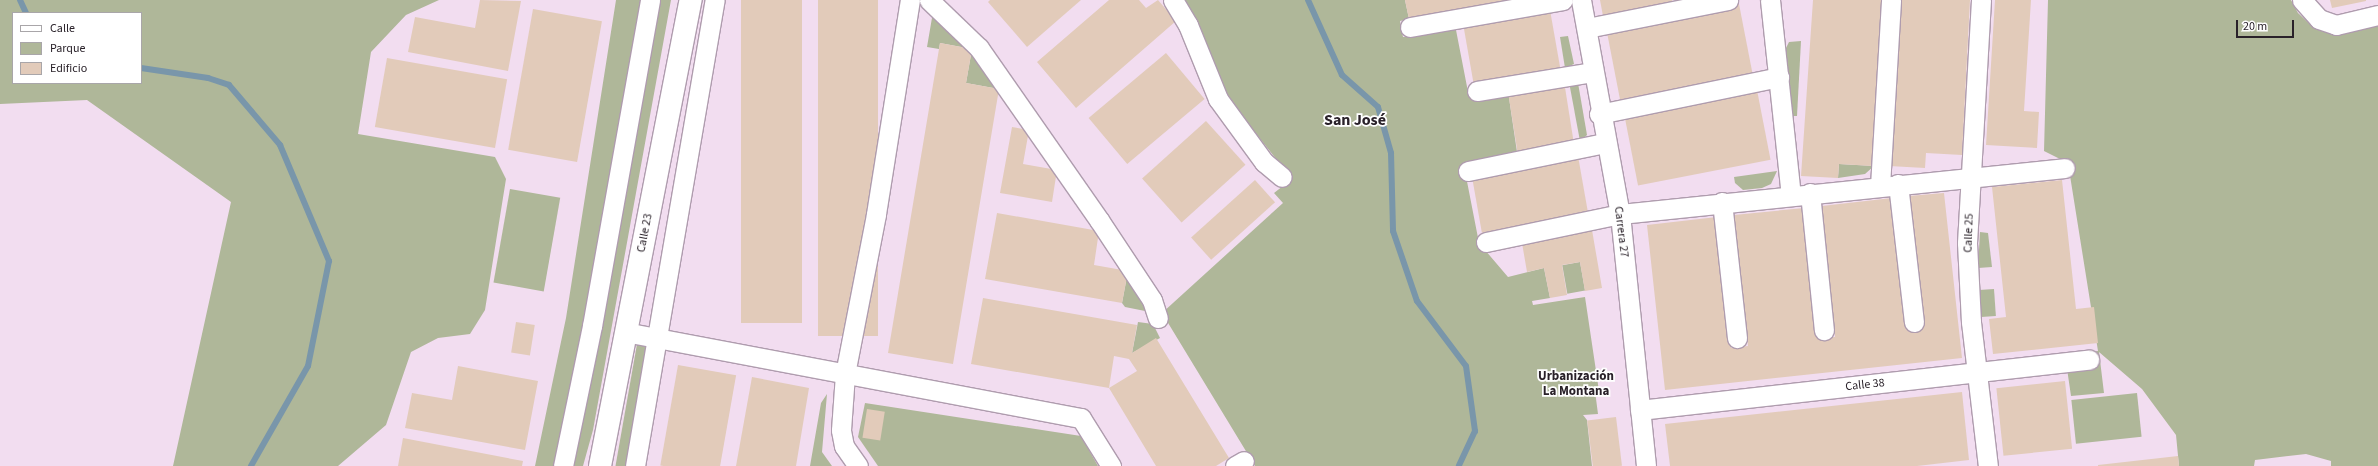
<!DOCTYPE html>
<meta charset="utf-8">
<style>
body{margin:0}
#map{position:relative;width:2378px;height:466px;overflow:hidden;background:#f2ddf0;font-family:"Source Sans 3",sans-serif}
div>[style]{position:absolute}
.green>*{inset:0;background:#afb799;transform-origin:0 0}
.stream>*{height:6px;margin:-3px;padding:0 3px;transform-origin:3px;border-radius:3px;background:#7996aa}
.building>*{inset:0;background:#e2cbba;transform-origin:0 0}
.roads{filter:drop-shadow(1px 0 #af9cae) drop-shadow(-1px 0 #af9cae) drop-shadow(0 1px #af9cae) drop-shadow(0 -1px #af9cae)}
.minor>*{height:19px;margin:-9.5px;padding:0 9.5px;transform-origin:9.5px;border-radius:9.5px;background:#fff}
.major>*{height:22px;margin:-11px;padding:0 11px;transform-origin:11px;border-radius:11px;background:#fff}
span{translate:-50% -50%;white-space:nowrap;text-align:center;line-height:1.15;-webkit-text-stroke:3.5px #fff;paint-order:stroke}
.street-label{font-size:12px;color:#292129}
.neighbourhood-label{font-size:13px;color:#292129;font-weight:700}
.district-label{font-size:16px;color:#292129;font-weight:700}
.legend{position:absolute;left:12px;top:12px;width:130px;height:72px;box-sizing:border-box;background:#fff;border:1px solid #a9a6a9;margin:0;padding:5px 7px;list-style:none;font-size:12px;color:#292129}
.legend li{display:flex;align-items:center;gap:8px;height:20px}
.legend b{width:20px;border:1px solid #a9a6a9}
.scale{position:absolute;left:2236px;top:20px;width:58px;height:18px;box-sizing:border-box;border:2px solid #292129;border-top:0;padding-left:5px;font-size:12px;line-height:14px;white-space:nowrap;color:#292129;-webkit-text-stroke:3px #fff;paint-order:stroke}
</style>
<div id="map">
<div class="green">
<div style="clip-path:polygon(evenodd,0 0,439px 0,406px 15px,371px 52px,358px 134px,495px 157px,506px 179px,485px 310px,470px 334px,438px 338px,411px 352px,386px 425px,338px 466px,173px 466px,231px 202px,87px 100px,0 104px,0 0,13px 13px,141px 13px,141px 83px,13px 83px,13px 13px)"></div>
<div style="clip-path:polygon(616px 0,671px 0,593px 430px,583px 466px,535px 466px,566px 318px)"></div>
<div style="clip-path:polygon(1185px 0,1405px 0,1409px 19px,1400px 21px,1403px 37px,1456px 30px,1469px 97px,1508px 91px,1517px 152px,1464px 166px,1479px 243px,1508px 277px,1544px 268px,1550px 298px,1532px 301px,1533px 305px,1585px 297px,1599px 391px,1595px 391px,1598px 414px,1583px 415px,1587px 420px,1592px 466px,1255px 466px,1162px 313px,1283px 203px,1274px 193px,1292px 179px,1226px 96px,1197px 22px)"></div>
<div style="clip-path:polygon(2048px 0,2291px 0,2298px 13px,2314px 28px,2334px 34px,2378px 25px,2378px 466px,2331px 466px,2331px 461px,2306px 454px,2255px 460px,2254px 466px,2179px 466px,2176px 435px,2142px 389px,2099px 352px,2104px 393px,2071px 396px,2065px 355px,2098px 351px,2068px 163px,2044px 151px)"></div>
<div style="clip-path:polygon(933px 12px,972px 49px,999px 89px,966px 83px,972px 49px,940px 43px,939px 49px,927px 47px)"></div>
<div style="clip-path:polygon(1568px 36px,1574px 64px,1565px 68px,1560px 37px)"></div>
<div style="clip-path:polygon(1801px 41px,1797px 116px,1792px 116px,1786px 48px,1789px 42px)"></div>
<div style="clip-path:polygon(1569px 82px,1578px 83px,1587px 135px,1580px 141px)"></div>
<div style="clip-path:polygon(1839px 164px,1874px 166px,1865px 174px,1838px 178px)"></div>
<div style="clip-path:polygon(1777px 171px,1771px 184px,1762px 188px,1743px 190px,1735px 183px,1734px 177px)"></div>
<div style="left:510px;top:189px;width:51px;height:95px;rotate:10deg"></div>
<div style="clip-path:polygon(1980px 232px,1988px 233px,1992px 267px,1978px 268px)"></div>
<div style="left:1580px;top:262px;width:29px;height:18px;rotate:80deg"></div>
<div style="clip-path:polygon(1128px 271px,1147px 310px,1145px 311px,1125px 307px,1122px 303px)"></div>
<div style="left:1994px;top:289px;width:27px;height:15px;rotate:86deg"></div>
<div style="clip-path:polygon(1138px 322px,1153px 324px,1160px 338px,1132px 353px)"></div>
<div style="left:637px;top:344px;width:11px;height:124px;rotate:10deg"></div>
<div style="left:2137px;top:393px;width:44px;height:66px;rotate:84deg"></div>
<div style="clip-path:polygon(827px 394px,822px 452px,832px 466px,810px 466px,821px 403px)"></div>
<div style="clip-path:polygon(865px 403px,1081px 436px,1098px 466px,878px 466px,858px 437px)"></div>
</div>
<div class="stream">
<div style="left:20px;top:0;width:14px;rotate:65deg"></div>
<div style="left:1308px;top:0;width:82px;rotate:65.6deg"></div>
<div style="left:1342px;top:75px;width:48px;rotate:41.6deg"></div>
<div style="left:1378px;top:107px;width:48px;rotate:74.2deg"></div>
<div style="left:1391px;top:153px;width:78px;rotate:88.5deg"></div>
<div style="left:1393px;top:231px;width:74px;rotate:71.1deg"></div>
<div style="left:1417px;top:301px;width:81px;rotate:53deg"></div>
<div style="left:1466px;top:366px;width:66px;rotate:82.1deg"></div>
<div style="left:1475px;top:431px;width:38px;rotate:115deg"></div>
<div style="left:141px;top:68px;width:68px;rotate:8.5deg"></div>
<div style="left:208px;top:78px;width:22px;rotate:18deg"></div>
<div style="left:229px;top:85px;width:79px;rotate:49.6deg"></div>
<div style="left:280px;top:145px;width:126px;rotate:67.1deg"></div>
<div style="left:329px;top:261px;width:107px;rotate:101.3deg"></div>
<div style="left:308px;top:366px;width:115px;rotate:119.7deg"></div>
</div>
<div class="building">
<div style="clip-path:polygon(480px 0,521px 1px,508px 71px,408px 52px,415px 17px,475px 28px)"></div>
<div style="left:741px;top:0;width:61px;height:323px"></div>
<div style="left:818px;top:0;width:60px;height:336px"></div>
<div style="clip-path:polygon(990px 0,1081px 0,1027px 47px,988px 2px)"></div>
<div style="clip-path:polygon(1109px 0,1139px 0,1146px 8px,1158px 0,1176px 21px,1076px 108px,1037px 62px)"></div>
<div style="clip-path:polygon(1405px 0,1508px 0,1508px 1px,1409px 19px)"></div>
<div style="clip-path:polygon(1600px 0,1672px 0,1673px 2px,1603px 16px)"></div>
<div style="clip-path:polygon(1813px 0,1885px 0,1874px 166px,1839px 164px,1838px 178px,1801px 176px)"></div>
<div style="clip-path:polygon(1898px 0,1970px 0,1962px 155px,1926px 153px,1925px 168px,1889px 166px)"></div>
<div style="clip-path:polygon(1995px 0,2031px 0,2024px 111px,2039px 112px,2037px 148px,1986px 145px)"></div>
<div style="clip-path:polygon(2330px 0,2366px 0,2366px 1px,2332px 8px)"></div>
<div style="left:1739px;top:4px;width:71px;height:135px;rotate:79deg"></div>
<div style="left:533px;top:9px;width:70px;height:143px;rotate:10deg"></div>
<div style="left:1550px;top:10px;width:59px;height:88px;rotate:80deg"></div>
<div style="clip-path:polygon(940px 43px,972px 49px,966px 83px,999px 89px,953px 364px,888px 353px)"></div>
<div style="left:1166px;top:53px;width:60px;height:101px;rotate:50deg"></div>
<div style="left:387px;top:58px;width:122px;height:70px;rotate:10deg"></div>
<div style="left:1564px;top:81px;width:63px;height:57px;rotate:81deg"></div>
<div style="left:1757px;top:90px;width:71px;height:135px;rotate:79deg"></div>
<div style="left:1206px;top:121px;width:59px;height:86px;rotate:48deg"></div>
<div style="clip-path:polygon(1012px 127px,1029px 130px,1023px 164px,1057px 170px,1052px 202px,1000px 193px)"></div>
<div style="left:1578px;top:156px;width:59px;height:108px;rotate:80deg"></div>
<div style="left:1255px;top:180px;width:30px;height:86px;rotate:48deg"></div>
<div style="clip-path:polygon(2062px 180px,2076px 309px,2094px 307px,2098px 343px,1993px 354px,1989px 319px,2006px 317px,1992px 187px)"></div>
<div style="clip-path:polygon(1944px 193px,1962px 358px,1665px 390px,1647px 225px,1717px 217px,1731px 348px,1748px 346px,1734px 215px,1804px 208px,1818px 338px,1835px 337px,1822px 206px,1892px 198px,1906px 329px,1923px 327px,1909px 196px)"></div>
<div style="clip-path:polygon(997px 213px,1099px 231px,1094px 265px,1128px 271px,1122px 303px,985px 279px)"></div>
<div style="clip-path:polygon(1592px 230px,1602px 288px,1585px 291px,1580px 262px,1562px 265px,1567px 295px,1550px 298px,1544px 268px,1527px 272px,1522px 243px)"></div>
<div style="clip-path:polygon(983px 298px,1137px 325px,1132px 353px,1156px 338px,1229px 458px,1216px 466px,1156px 466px,1109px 388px,1137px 371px,1129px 359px,1114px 356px,1109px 388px,971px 364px)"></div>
<div style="left:516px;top:322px;width:19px;height:31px;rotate:9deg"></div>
<div style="left:678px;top:365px;width:59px;height:102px;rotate:10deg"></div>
<div style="clip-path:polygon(458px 366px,538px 381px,525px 450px,405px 428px,412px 393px,452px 400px)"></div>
<div style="clip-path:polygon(752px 377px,809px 388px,796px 466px,736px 466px)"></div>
<div style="left:2065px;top:381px;width:68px;height:69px;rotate:84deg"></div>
<div style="clip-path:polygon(1962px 392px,1969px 460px,1917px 466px,1670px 466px,1665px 424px)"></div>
<div style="left:867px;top:409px;width:18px;height:29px;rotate:9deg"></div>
<div style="left:1616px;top:417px;width:49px;height:29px;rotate:83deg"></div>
<div style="clip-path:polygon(403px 438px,523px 461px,522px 466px,398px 466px)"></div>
<div style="clip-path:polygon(2178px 456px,2179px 466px,2098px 466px,2098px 465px)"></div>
</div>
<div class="roads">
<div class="minor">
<div style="left:929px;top:0;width:69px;rotate:43.8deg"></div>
<div style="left:979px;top:48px;width:210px;rotate:55.1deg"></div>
<div style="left:1099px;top:220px;width:96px;rotate:56.5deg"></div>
<div style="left:1152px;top:300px;width:19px;rotate:72deg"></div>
<div style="left:1173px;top:0;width:29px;rotate:59deg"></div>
<div style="left:1188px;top:25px;width:80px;rotate:67.9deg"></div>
<div style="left:1218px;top:99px;width:78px;rotate:53.9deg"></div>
<div style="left:1264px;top:162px;width:23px;rotate:40deg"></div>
<div style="left:1581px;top:0;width:218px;rotate:79.7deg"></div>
<div style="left:1620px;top:214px;width:253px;rotate:84.1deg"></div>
<div style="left:1770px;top:0;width:196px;rotate:83.9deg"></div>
<div style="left:1981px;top:0;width:243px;rotate:93.3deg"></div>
<div style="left:1967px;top:243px;width:79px;rotate:87.1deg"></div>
<div style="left:1971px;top:322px;width:145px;rotate:83.3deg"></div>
<div style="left:2302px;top:0;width:25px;rotate:48deg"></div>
<div style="left:2319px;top:19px;width:18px;rotate:19deg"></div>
<div style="left:2336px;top:25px;width:43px;rotate:-13.4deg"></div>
<div style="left:1410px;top:27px;width:155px;rotate:-10deg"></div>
<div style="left:1587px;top:28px;width:144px;rotate:-11.2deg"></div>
<div style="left:1477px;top:91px;width:118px;rotate:-9.3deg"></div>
<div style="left:1599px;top:114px;width:184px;rotate:-11.6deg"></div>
<div style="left:1468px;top:171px;width:140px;rotate:-11.6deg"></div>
<div style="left:1898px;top:184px;width:139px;rotate:83.4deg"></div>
<div style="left:1880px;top:186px;width:186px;rotate:-86.6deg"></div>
<div style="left:1810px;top:193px;width:138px;rotate:84.2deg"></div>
<div style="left:1722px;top:202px;width:137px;rotate:83.7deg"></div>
<div style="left:1486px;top:242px;width:137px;rotate:-11.8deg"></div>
<div style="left:1620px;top:214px;width:447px;rotate:-5.9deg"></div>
<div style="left:625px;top:332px;width:464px;rotate:10.7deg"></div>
<div style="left:1081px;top:418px;width:57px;rotate:58deg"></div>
<div style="left:1640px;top:410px;width:452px;rotate:-6.4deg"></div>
<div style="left:563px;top:466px;width:143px;rotate:-78.3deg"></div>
<div style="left:592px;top:326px;width:331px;rotate:-79.9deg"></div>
<div style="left:635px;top:466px;width:473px;rotate:-80.3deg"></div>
<div style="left:858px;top:466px;width:24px;rotate:-125deg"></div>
<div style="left:844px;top:446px;width:16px;rotate:-101deg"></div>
<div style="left:841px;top:430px;width:56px;rotate:-85.9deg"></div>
<div style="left:845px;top:374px;width:163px;rotate:-79deg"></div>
<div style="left:876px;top:214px;width:217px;rotate:-81deg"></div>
<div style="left:1235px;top:466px;width:10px;rotate:-29deg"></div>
</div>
<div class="major">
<div style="left:600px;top:466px;width:475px;rotate:-79deg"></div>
</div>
</div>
<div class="street-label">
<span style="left:1621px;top:232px;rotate:83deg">Carrera 27</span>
<span style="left:645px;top:233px;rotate:-79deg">Calle 23</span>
<span style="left:1969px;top:233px;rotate:-88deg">Calle 25</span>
<span style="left:1865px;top:385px;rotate:-6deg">Calle 38</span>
</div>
<div class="neighbourhood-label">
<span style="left:1576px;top:384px">Urbanización<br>La Montana</span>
</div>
<div class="district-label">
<span style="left:1355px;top:120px">San José</span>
</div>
<ul class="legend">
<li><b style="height:5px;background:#fff"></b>Calle</li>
<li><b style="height:11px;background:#afb799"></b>Parque</li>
<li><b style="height:11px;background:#e2cbba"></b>Edificio</li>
</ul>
<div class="scale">20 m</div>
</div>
